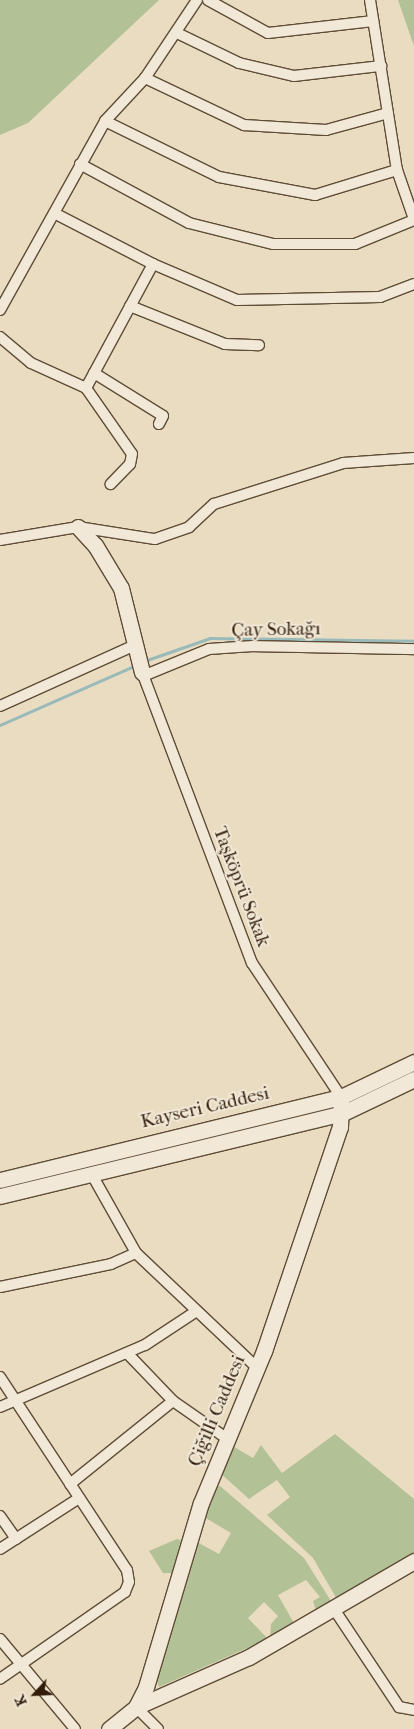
<!DOCTYPE html>
<meta charset="utf-8">
<style>
body{margin:0}
#map{position:relative;width:414px;height:1729px;overflow:hidden;background:#eadcc1;font-family:"IM FELL French Canon",serif}
div>[style]{position:absolute}
.green>*{inset:0;background:#b3c196}
.stream>*{height:3px;margin:-1.5px;padding:0 1.5px;transform-origin:1.5px;border-radius:1.5px;background:#9ababa}
.roads{filter:drop-shadow(1px 0 #5f4c36) drop-shadow(-1px 0 #5f4c36) drop-shadow(0 1px #5f4c36) drop-shadow(0 -1px #5f4c36)}
.street>*{height:10px;margin:-5px;padding:0 5px;transform-origin:5px;border-radius:5px;background:#f1e8d7}
.secondary>*{height:15px;margin:-7.5px;padding:0 7.5px;transform-origin:7.5px;border-radius:7.5px;background:#f1e8d7}
span{translate:-50% -50%;white-space:nowrap;text-align:center;line-height:1.15;-webkit-text-stroke:4px #f1e8d7;paint-order:stroke}
.street-label{font-size:19px;color:#311c08}
.north{position:absolute;left:10px;top:1669px;width:50px;height:50px;-webkit-text-stroke:4px #f1e8d7;paint-order:stroke;rotate:245deg;font-size:14px;font-weight:700;line-height:20px;text-align:center;color:#311c08}
.north::after{content:'';display:block;margin:auto;width:18px;height:22px;background:#311c08;clip-path:polygon(50% 0,100% 100%,50% 72%,0 100%)}
</style>
<div id="map">
<div class="green">
<div style="clip-path:polygon(0 0,159px 0,28px 123px,0 135px)"></div>
<div style="clip-path:polygon(398px 0,414px 0,414px 46px)"></div>
<div style="clip-path:polygon(335px 1434px,414px 1499px,414px 1552px,338px 1601px,313px 1558px,267px 1515px,290px 1497px,277px 1480px,249px 1499px,218px 1471px,231px 1445px,253px 1458px,261px 1445px,282px 1473px)"></div>
<div style="clip-path:polygon(220px 1486px,304px 1558px,331px 1601px,317px 1614px,313px 1601px,320px 1597px,306px 1580px,278px 1595px,295px 1625px,270px 1638px,271px 1624px,278px 1616px,264px 1602px,248px 1618px,268px 1639px,159px 1687px,157px 1681px,195px 1541px,219px 1554px,231px 1533px,204px 1517px,215px 1487px)"></div>
<div style="clip-path:polygon(177px 1539px,181px 1540px,173px 1573px,163px 1573px,149px 1551px)"></div>
</div>
<div class="stream">
<div style="left:144px;top:661px;width:70px;rotate:-19.2deg"></div>
<div style="left:210px;top:638px;width:204px;rotate:0.8deg"></div>
<div style="left:0;top:725px;width:149px;rotate:-23.8deg"></div>
</div>
<div class="roads">
<div class="street">
<div style="left:208px;top:0;width:68px;rotate:28.8deg"></div>
<div style="left:268px;top:33px;width:106px;rotate:-6.5deg"></div>
<div style="left:370px;top:0;width:172px;rotate:81deg"></div>
<div style="left:397px;top:170px;width:52px;rotate:70.9deg"></div>
<div style="left:177px;top:33px;width:69px;rotate:25.8deg"></div>
<div style="left:239px;top:63px;width:57px;rotate:13.3deg"></div>
<div style="left:294px;top:76px;width:88px;rotate:-6.6deg"></div>
<div style="left:145px;top:78px;width:110px;rotate:25.4deg"></div>
<div style="left:244px;top:125px;width:82px;rotate:3.5deg"></div>
<div style="left:326px;top:130px;width:64px;rotate:-15.3deg"></div>
<div style="left:105px;top:121px;width:127px;rotate:26.2deg"></div>
<div style="left:219px;top:177px;width:98px;rotate:10.6deg"></div>
<div style="left:315px;top:195px;width:86px;rotate:-17deg"></div>
<div style="left:80px;top:164px;width:124px;rotate:28.4deg"></div>
<div style="left:189px;top:223px;width:87px;rotate:14deg"></div>
<div style="left:273px;top:244px;width:82px"></div>
<div style="left:355px;top:244px;width:64px;rotate:-22.1deg"></div>
<div style="left:56px;top:214px;width:109px;rotate:27.3deg"></div>
<div style="left:153px;top:264px;width:91px;rotate:23.2deg"></div>
<div style="left:237px;top:300px;width:143px;rotate:-1.2deg"></div>
<div style="left:380px;top:297px;width:36px;rotate:-21deg"></div>
<div style="left:130px;top:306px;width:102px;rotate:21.8deg"></div>
<div style="left:225px;top:344px;width:34px;rotate:2deg"></div>
<div style="left:0;top:310px;width:216px;rotate:-60.9deg"></div>
<div style="left:105px;top:121px;width:59px;rotate:-47.1deg"></div>
<div style="left:145px;top:78px;width:94px;rotate:-56.3deg"></div>
<div style="left:0;top:337px;width:40px;rotate:40deg"></div>
<div style="left:31px;top:363px;width:60px;rotate:24.4deg"></div>
<div style="left:86px;top:388px;width:141px;rotate:-61.6deg"></div>
<div style="left:94px;top:373px;width:81px;rotate:31.9deg"></div>
<div style="left:163px;top:416px;width:9px;rotate:117deg"></div>
<div style="left:86px;top:388px;width:80px;rotate:55.1deg"></div>
<div style="left:132px;top:454px;width:10px;rotate:101deg"></div>
<div style="left:130px;top:464px;width:28px;rotate:134deg"></div>
<div style="left:0;top:540px;width:79px;rotate:-9.5deg"></div>
<div style="left:78px;top:527px;width:78px;rotate:8.9deg"></div>
<div style="left:155px;top:539px;width:36px;rotate:-19deg"></div>
<div style="left:189px;top:527px;width:34px;rotate:-43deg"></div>
<div style="left:214px;top:504px;width:135px;rotate:-17.6deg"></div>
<div style="left:343px;top:463px;width:71px;rotate:-4deg"></div>
<div style="left:142px;top:672px;width:311px;rotate:69.3deg"></div>
<div style="left:252px;top:963px;width:161px;rotate:56.4deg"></div>
<div style="left:143px;top:676px;width:71px;rotate:-22.2deg"></div>
<div style="left:209px;top:649px;width:44px;rotate:-3.9deg"></div>
<div style="left:253px;top:646px;width:161px;rotate:1.1deg"></div>
<div style="left:0;top:706px;width:148px;rotate:-24.3deg"></div>
<div style="left:91px;top:1173px;width:92px;rotate:60.6deg"></div>
<div style="left:136px;top:1253px;width:167px;rotate:43.5deg"></div>
<div style="left:0;top:1287px;width:113px;rotate:-11.7deg"></div>
<div style="left:111px;top:1264px;width:27px;rotate:-24deg"></div>
<div style="left:127px;top:1353px;width:66px;rotate:46.2deg"></div>
<div style="left:173px;top:1401px;width:65px;rotate:34.9deg"></div>
<div style="left:0;top:1377px;width:231px;rotate:56.7deg"></div>
<div style="left:127px;top:1570px;width:12px;rotate:81deg"></div>
<div style="left:129px;top:1582px;width:11px;rotate:112deg"></div>
<div style="left:125px;top:1592px;width:152px;rotate:145.2deg"></div>
<div style="left:0;top:1407px;width:158px;rotate:-23.2deg"></div>
<div style="left:145px;top:1345px;width:60px;rotate:-33.4deg"></div>
<div style="left:70px;top:1484px;width:132px;rotate:-38.9deg"></div>
<div style="left:0;top:1516px;width:28px;rotate:55deg"></div>
<div style="left:0;top:1549px;width:94px;rotate:-32.8deg"></div>
<div style="left:334px;top:1609px;width:118px;rotate:56.4deg"></div>
<div style="left:399px;top:1707px;width:15px;rotate:11deg"></div>
<div style="left:0;top:1639px;width:117px;rotate:50.2deg"></div>
<div style="left:136px;top:1707px;width:31px;rotate:45deg"></div>
</div>
<div class="secondary">
<div style="left:78px;top:527px;width:25px;rotate:47deg"></div>
<div style="left:95px;top:545px;width:50px;rotate:58.8deg"></div>
<div style="left:121px;top:588px;width:87px;rotate:76deg"></div>
<div style="left:0;top:1180px;width:351px;rotate:-13.7deg"></div>
<div style="left:341px;top:1097px;width:81px;rotate:-25.6deg"></div>
<div style="left:0;top:1196px;width:353px;rotate:-13.6deg"></div>
<div style="left:343px;top:1113px;width:79px;rotate:-25.6deg"></div>
<div style="left:136px;top:1707px;width:124px;rotate:-23.9deg"></div>
<div style="left:249px;top:1657px;width:191px;rotate:-30.2deg"></div>
<div style="left:109px;top:1729px;width:35px;rotate:-39deg"></div>
<div style="left:136px;top:1707px;width:22px;rotate:-63deg"></div>
<div style="left:146px;top:1687px;width:192px;rotate:-73.4deg"></div>
<div style="left:201px;top:1503px;width:165px;rotate:-67.5deg"></div>
<div style="left:264px;top:1351px;width:237px;rotate:-71.3deg"></div>
<div style="left:340px;top:1127px;width:30px;rotate:-88deg"></div>
</div>
</div>
<div class="street-label">
<span style="left:276px;top:630px;rotate:-1deg">Çay Sokağı</span>
<span style="left:241px;top:887px;rotate:69deg">Taşköprü Sokak</span>
<span style="left:205px;top:1108px;rotate:-13deg">Kayseri Caddesi</span>
<span style="left:217px;top:1411px;rotate:-67deg">Çiğilli Caddesi</span>
</div>
<div class="north">K</div>
</div>
